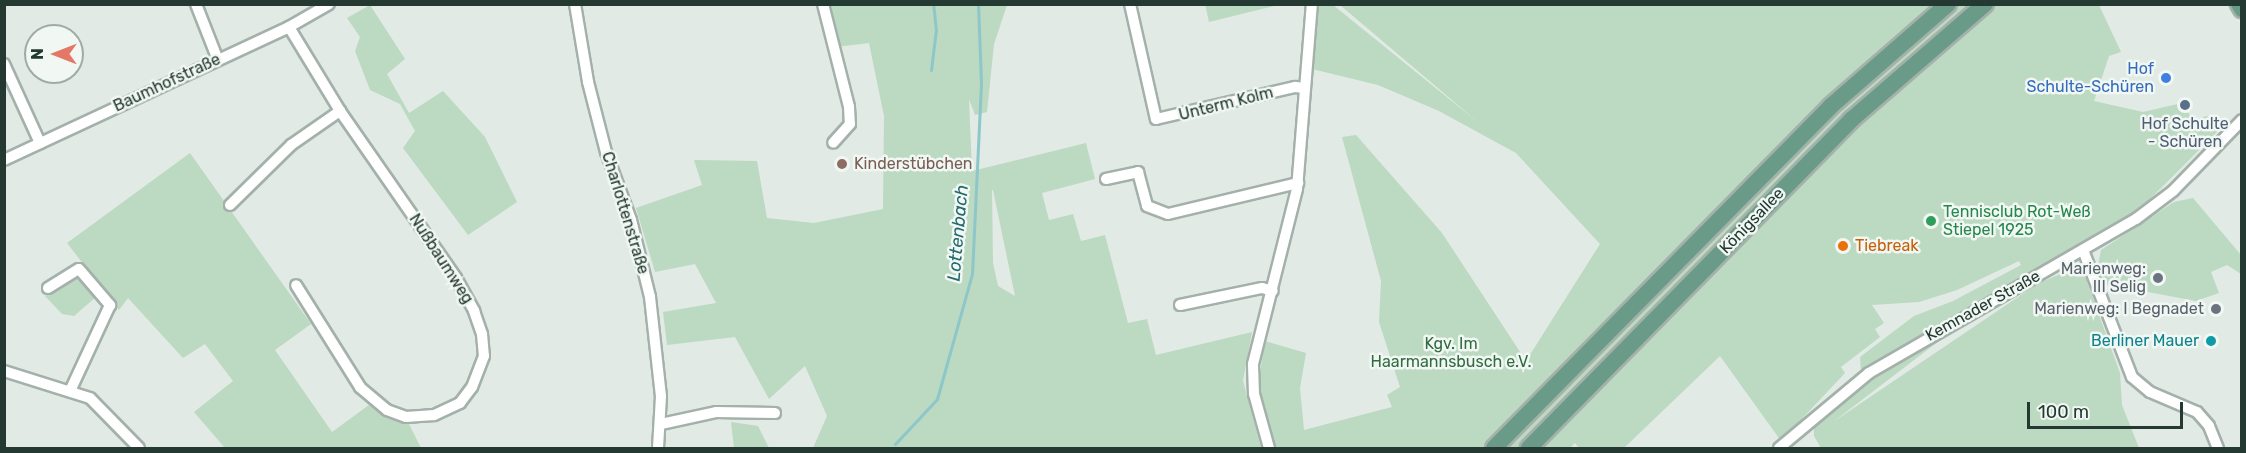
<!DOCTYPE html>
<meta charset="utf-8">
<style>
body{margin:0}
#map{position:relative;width:2246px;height:453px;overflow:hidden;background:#e1eae5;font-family:Rubik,sans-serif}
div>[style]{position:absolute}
.green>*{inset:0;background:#bcd9c1}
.stream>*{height:3px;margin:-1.5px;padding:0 1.5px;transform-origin:1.5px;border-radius:1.5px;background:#8ec7ca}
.roads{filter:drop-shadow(2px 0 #a4b1ab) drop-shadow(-2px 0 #a4b1ab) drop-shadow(0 2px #a4b1ab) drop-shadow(0 -2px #a4b1ab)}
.minor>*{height:10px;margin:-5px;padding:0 5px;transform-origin:5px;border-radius:5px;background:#fff}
.primary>*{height:16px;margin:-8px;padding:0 8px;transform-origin:8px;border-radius:8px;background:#6a9b89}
.dots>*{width:16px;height:16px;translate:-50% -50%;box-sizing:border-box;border:3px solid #f1f7f3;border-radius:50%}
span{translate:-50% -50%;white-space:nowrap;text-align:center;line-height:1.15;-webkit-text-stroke:5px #f1f7f3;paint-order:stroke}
.shop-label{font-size:16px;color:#366cbe}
.right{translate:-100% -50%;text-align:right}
.street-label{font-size:16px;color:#233931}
.service-label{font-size:16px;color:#4e5e75}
.education-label{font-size:16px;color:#785e54}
.left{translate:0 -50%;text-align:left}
.leisure-label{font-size:16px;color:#27864d}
.food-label{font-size:16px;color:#c56008}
.worship-label{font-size:16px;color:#5b616d}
.culture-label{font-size:16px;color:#0d838f}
.park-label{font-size:16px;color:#316b42}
.water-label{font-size:18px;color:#23696e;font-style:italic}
.frame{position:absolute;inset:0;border:6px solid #233931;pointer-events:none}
.north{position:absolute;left:24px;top:24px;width:60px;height:60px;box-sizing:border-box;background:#f1f7f3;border:2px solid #9faba5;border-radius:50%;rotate:270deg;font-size:16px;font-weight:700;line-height:24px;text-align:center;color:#233931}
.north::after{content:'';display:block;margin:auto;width:21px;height:27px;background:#e47765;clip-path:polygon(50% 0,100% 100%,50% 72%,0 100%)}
.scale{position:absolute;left:2027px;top:402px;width:156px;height:27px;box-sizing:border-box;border:3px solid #233931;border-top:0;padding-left:8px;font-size:18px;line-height:21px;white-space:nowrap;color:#233931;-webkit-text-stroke:4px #f1f7f3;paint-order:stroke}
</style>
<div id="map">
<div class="green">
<div style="clip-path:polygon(1205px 4px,1278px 4px,1278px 5px,1209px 22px)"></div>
<div style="clip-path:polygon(370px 5px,405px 59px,387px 74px,409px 113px,443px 91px,485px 137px,517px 202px,468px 235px,403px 148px,415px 131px,400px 104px,370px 90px,355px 51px,360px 37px,347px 18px)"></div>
<div style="clip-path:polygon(evenodd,825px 5px,1007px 5px,994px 44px,987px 112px,975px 115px,969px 99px,972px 171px,1086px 143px,1095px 179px,1042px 193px,1049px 220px,1073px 214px,1081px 241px,1105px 235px,1128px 323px,1147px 319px,1156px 355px,1252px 332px,1243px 381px,1261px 448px,813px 448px,827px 416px,805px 366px,769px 399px,735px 337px,667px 345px,663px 312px,716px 303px,695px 264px,655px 272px,636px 208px,702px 185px,694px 160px,757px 161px,767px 218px,814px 223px,883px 209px,884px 116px,869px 43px,836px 47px,825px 5px,992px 190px,993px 190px,1015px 296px,998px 286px,993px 263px,992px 190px)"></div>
<div style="clip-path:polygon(1317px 5px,1333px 5px,1479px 123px,1340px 5px,2099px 5px,2121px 52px,2109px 56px,2094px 101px,2143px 112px,2182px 103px,2193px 120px,2207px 116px,2220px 129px,2140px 209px,2024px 276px,1833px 422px,2039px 283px,2075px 268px,2085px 276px,2120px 373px,2122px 405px,2139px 448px,1821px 448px,1814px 436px,1814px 426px,1862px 384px,1860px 357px,1914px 316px,1953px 301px,2021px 265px,2019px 261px,1957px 290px,1919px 302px,1872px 305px,1884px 323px,1875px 329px,1880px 337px,1841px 367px,1845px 373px,1781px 441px,1720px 356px,1624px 448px,1579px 448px,1575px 443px,1570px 448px,1274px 448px,1258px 385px,1265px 341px,1306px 353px,1300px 388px,1304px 430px,1392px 407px,1387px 395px,1400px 387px,1379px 322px,1381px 281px,1342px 137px,1356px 135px,1442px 233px,1526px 361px,1600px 244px,1516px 153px,1439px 111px,1378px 85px,1312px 69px)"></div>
<div style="clip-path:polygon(190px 153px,311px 324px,275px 350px,332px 432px,369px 405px,387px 418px,409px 424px,421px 448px,225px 448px,194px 412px,233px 381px,205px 344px,183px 358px,128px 298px,119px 310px,67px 243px)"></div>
<div style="clip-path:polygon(2193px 198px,2241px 255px,2241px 274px,2227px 265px,2211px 272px,2219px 293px,2196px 301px,2105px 284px,2098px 265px,2101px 250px,2174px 202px)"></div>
<div style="clip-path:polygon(77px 275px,97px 296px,74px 316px,62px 314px,45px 296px)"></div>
<div style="clip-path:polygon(731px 422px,758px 426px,769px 448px,734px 448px)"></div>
</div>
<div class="stream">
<div style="left:931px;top:70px;width:39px;rotate:-83deg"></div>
<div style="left:936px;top:31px;width:27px;rotate:-96deg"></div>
<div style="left:895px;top:444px;width:62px;rotate:-47deg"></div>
<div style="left:937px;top:399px;width:130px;rotate:-74.4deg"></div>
<div style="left:972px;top:274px;width:192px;rotate:-87.3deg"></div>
<div style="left:981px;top:82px;width:78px;rotate:-92.2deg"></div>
</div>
<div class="roads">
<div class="minor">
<div style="left:196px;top:4px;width:60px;rotate:68.6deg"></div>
<div style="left:575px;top:4px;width:79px;rotate:80.5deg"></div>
<div style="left:588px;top:82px;width:72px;rotate:75.6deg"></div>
<div style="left:606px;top:152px;width:72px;rotate:69.8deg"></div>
<div style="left:631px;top:220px;width:79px;rotate:76.1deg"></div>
<div style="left:650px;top:297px;width:100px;rotate:83.7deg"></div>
<div style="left:661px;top:396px;width:52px;rotate:93.3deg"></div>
<div style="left:823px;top:4px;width:106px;rotate:75.8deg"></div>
<div style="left:849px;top:107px;width:17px;rotate:87deg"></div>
<div style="left:850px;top:124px;width:25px;rotate:132deg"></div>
<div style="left:1130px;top:4px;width:118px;rotate:77.3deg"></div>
<div style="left:1156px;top:119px;width:143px;rotate:-13deg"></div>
<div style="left:1295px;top:87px;width:10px;rotate:6deg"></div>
<div style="left:289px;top:27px;width:98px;rotate:58.7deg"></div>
<div style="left:340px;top:111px;width:203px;rotate:55.2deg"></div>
<div style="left:456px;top:278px;width:38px;rotate:61deg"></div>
<div style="left:474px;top:311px;width:24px;rotate:71deg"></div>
<div style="left:482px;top:334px;width:22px;rotate:85deg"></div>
<div style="left:484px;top:356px;width:33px;rotate:111deg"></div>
<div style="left:472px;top:387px;width:20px;rotate:127deg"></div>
<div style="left:460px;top:403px;width:29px;rotate:155deg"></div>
<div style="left:434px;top:415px;width:28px;rotate:176deg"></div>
<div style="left:406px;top:417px;width:20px;rotate:-160deg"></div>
<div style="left:387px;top:410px;width:35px;rotate:-140deg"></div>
<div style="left:360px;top:387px;width:120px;rotate:-122.1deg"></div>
<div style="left:4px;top:64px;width:87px;rotate:65.5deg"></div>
<div style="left:4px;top:160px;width:315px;rotate:-25deg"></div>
<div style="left:289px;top:27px;width:46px;rotate:-29.9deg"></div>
<div style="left:1106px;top:179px;width:33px;rotate:-12deg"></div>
<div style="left:1138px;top:172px;width:35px;rotate:75deg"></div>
<div style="left:1147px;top:206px;width:22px;rotate:21deg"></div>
<div style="left:1168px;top:214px;width:134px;rotate:-13.4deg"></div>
<div style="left:230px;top:205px;width:86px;rotate:-44.5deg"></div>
<div style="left:291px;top:145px;width:60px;rotate:-34.8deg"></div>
<div style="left:2083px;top:250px;width:136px;rotate:68.9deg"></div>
<div style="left:2132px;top:377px;width:23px;rotate:40deg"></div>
<div style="left:2150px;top:392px;width:51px;rotate:23.1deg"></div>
<div style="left:2197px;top:412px;width:18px;rotate:49deg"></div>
<div style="left:2209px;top:426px;width:24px;rotate:68deg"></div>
<div style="left:48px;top:288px;width:36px;rotate:-32deg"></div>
<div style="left:79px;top:269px;width:48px;rotate:49.3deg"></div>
<div style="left:110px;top:305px;width:95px;rotate:114.9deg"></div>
<div style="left:1180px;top:305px;width:84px;rotate:-11.7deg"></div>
<div style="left:1262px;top:288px;width:11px;rotate:15deg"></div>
<div style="left:4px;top:371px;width:90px;rotate:17.4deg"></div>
<div style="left:90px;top:398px;width:70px;rotate:45.6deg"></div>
<div style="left:661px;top:424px;width:56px;rotate:-12.3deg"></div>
<div style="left:716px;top:412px;width:59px;rotate:1deg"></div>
<div style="left:1269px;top:448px;width:56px;rotate:-105.5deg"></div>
<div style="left:1254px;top:394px;width:30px;rotate:-92deg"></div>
<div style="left:1253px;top:364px;width:180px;rotate:-75.9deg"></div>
<div style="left:1297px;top:189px;width:186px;rotate:-85.4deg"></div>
<div style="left:1779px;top:448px;width:117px;rotate:-39.8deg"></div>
<div style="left:1869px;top:373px;width:308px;rotate:-30deg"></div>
<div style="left:2136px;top:219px;width:46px;rotate:-37.1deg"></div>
<div style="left:2173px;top:191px;width:99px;rotate:-45.8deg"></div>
</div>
<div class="primary">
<div style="left:2239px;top:4px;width:6px;rotate:59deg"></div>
<div style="left:1494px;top:448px;width:480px;rotate:-45.4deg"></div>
<div style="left:1831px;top:106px;width:155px;rotate:-41.1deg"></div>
<div style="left:1529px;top:448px;width:460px;rotate:-45.5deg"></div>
<div style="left:1851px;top:120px;width:177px;rotate:-40.9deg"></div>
</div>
</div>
<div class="dots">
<div style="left:2166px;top:78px;background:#3f7fe0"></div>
<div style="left:2185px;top:105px;background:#5c6f8a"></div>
<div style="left:842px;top:164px;background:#8d6e63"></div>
<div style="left:1931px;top:221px;background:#2e9e5b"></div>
<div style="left:1843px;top:246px;background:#e8710a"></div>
<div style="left:2158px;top:278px;background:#6b7280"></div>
<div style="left:2216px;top:309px;background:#6b7280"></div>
<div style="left:2211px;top:341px;background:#0f9aa8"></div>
</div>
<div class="shop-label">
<span class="right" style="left:2154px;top:78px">Hof<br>Schulte-Schüren</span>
</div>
<div class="street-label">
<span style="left:167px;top:83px;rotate:-25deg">Baumhofstraße</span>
<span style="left:1226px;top:104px;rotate:-14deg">Unterm Kolm</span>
<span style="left:625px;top:213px;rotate:73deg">Charlottenstraße</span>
<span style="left:1752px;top:221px;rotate:-46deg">Königsallee</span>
<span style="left:441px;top:259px;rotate:57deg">Nußbaumweg</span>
<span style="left:1983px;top:306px;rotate:-29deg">Kemnader Straße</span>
</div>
<div class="service-label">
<span style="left:2185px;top:133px">Hof Schulte<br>- Schüren</span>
</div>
<div class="education-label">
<span class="left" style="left:854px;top:164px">Kinderstübchen</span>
</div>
<div class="leisure-label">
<span class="left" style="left:1943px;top:221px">Tennisclub Rot-Weß<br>Stiepel 1925</span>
</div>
<div class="food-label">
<span class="left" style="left:1855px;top:246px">Tiebreak</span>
</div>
<div class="worship-label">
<span class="right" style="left:2146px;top:278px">Marienweg:<br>III Selig</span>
<span class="right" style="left:2204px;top:309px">Marienweg: I Begnadet</span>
</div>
<div class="culture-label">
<span class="right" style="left:2199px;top:341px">Berliner Mauer</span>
</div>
<div class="park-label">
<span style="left:1451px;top:353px">Kgv. Im<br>Haarmannsbusch e.V.</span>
</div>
<div class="water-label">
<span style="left:958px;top:233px;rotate:-85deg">Lottenbach</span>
</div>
<div class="frame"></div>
<div class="north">N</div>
<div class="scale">100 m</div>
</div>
